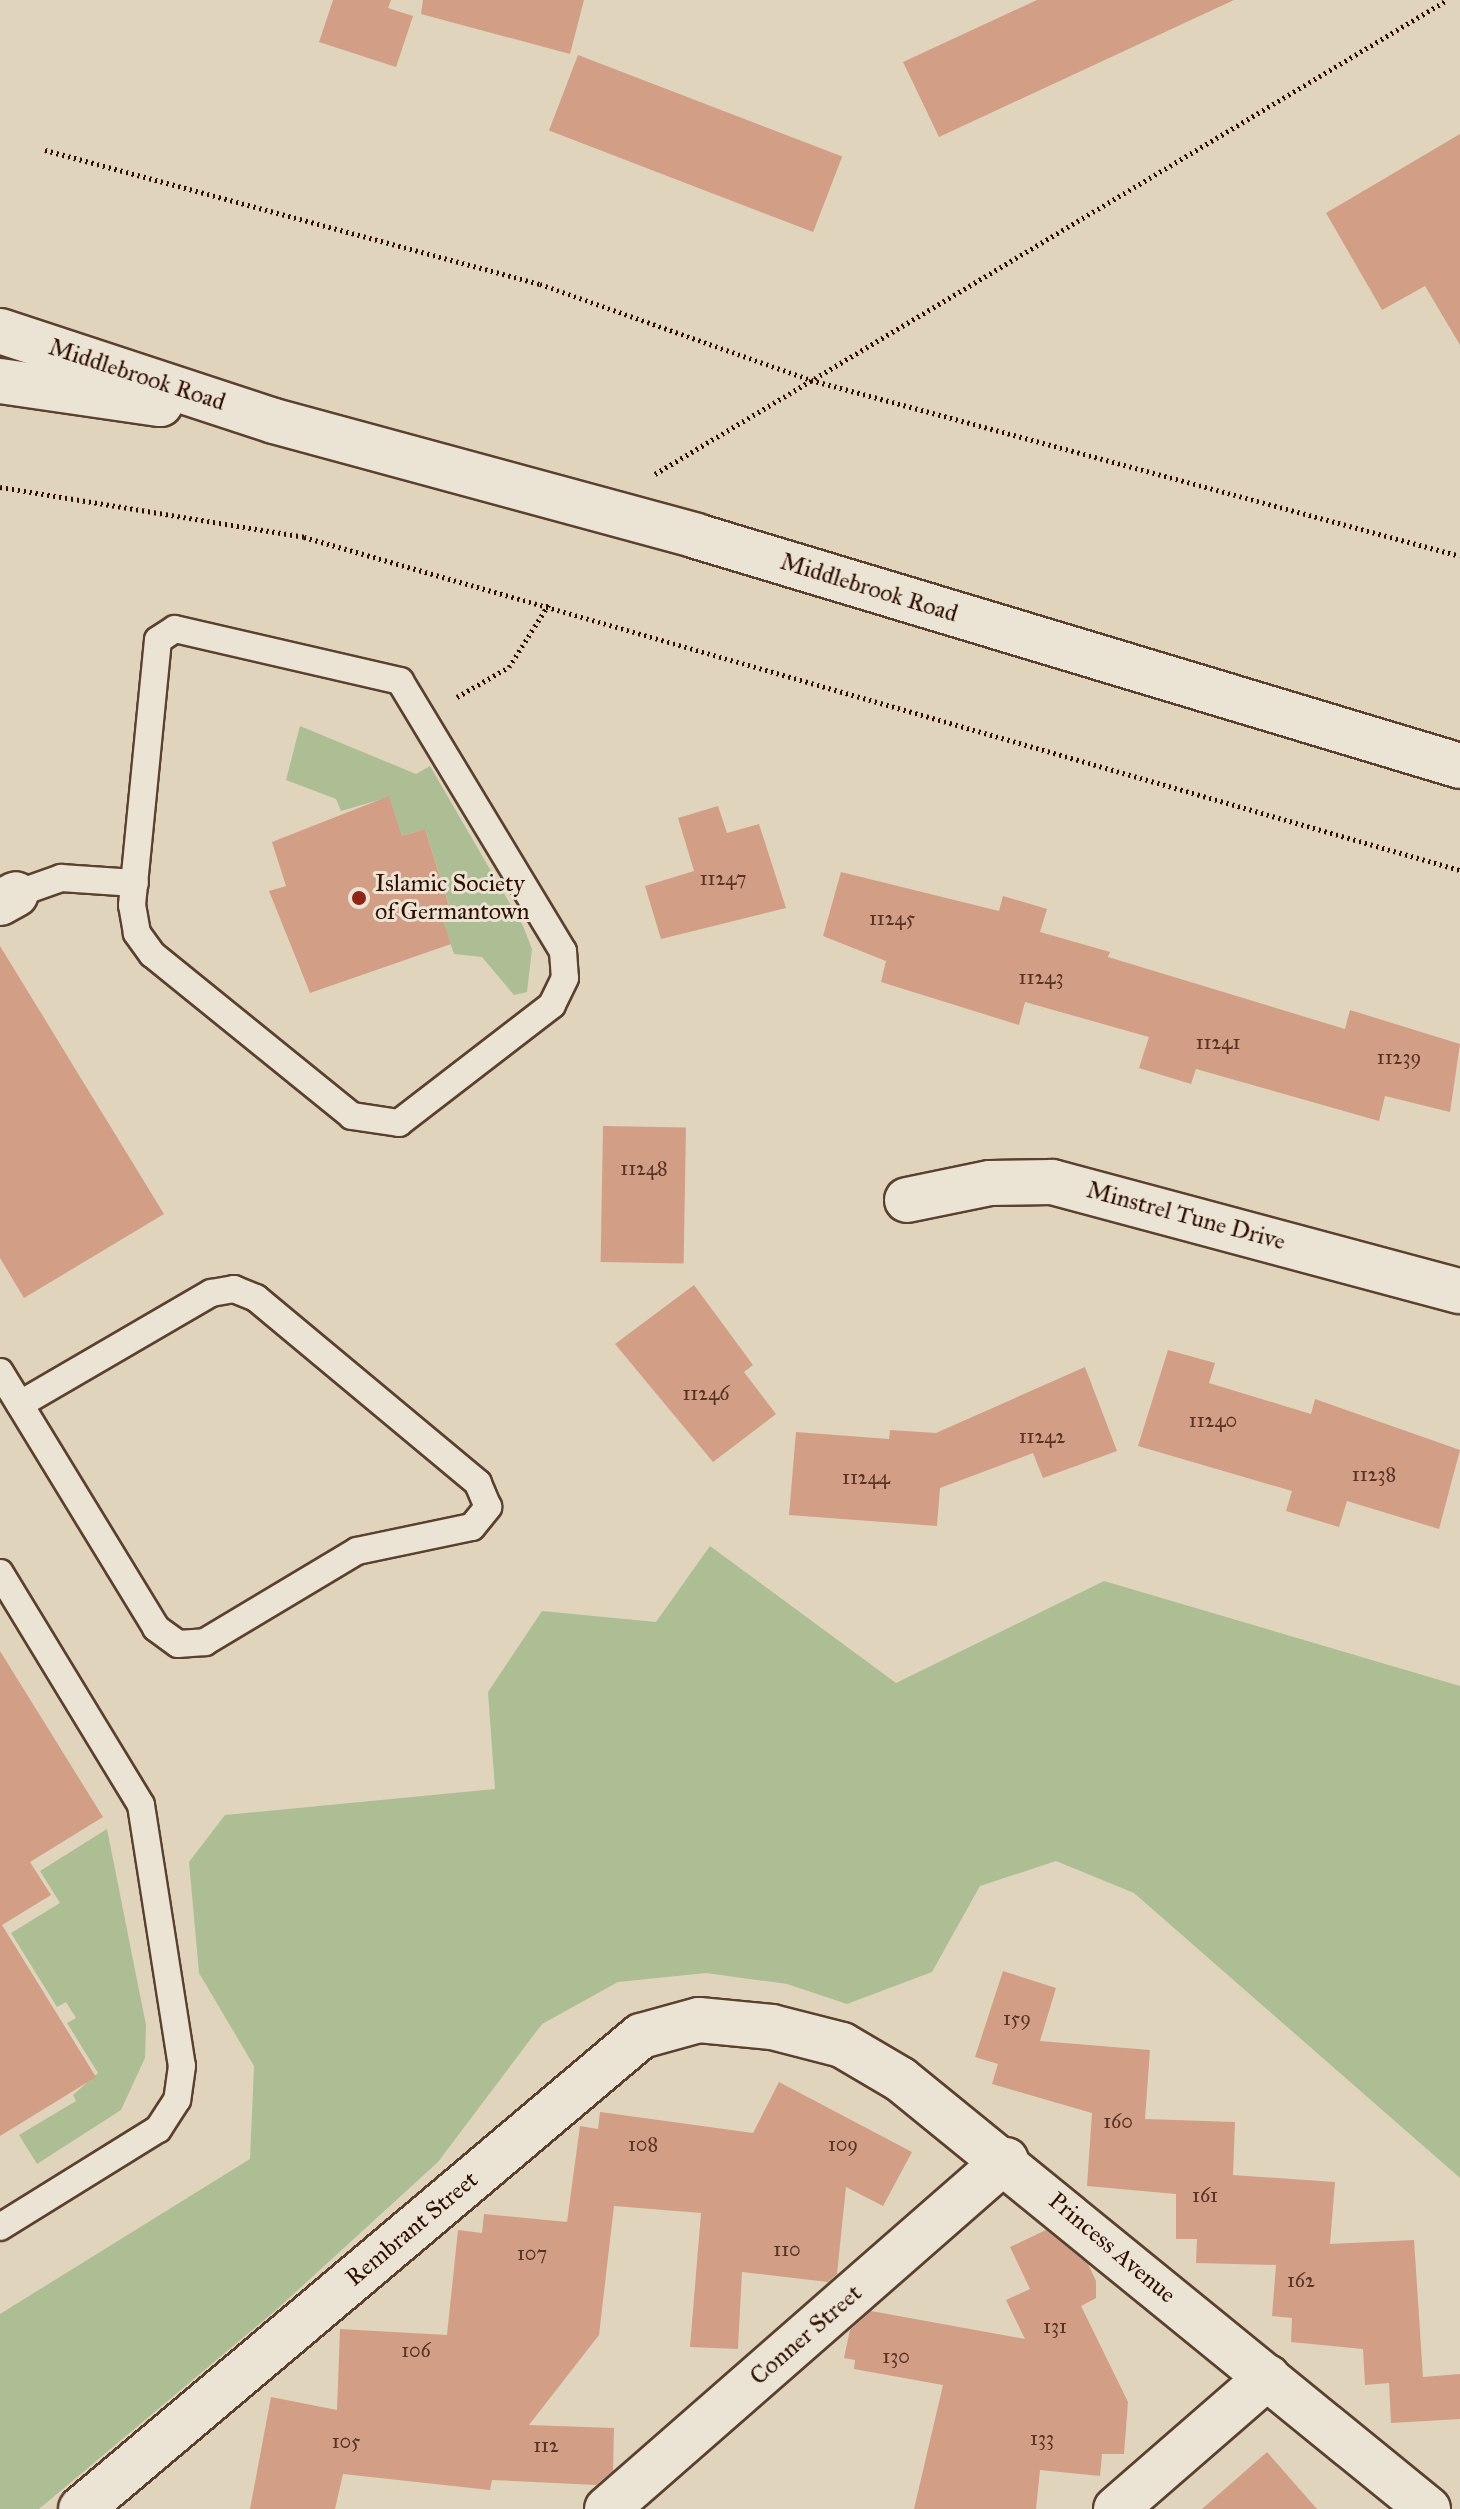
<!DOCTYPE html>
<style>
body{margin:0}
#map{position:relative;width:1460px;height:2509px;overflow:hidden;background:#e0d4bc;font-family:"IM FELL Great Primer",serif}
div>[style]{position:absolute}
.green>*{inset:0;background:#adbe95}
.building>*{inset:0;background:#d39e86;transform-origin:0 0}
.path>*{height:5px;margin-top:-2.5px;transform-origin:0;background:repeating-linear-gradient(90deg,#2f0e00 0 2px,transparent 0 6px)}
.roads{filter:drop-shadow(2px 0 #5b402f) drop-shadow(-2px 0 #5b402f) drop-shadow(0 2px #5b402f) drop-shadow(0 -2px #5b402f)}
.lane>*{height:26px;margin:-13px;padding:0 13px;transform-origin:13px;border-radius:13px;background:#ebe3d3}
.street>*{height:44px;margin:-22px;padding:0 22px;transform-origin:22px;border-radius:22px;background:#ebe3d3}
.secondary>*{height:44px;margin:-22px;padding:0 22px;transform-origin:22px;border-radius:22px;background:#ebe3d3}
.dots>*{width:22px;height:22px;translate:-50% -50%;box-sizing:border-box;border:4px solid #ebe3d3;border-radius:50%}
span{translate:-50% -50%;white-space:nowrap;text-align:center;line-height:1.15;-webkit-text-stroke:6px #ebe3d3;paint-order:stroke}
.number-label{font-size:20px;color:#583222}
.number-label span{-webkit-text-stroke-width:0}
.street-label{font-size:24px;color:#2f0e00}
.poi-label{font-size:24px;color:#2f0e00}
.left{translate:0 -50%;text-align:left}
</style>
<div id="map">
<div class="green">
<div style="clip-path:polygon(300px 726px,416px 774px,430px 766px,523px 926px,532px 949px,527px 992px,514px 995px,482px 957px,454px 954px,439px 909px,449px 905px,425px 829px,402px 836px,389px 797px,341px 811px,336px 799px,286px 780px)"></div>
<div style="clip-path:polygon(710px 1546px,896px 1683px,1104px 1581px,1460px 1686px,1460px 2178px,1134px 1893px,1056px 1861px,980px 1886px,932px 1972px,847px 2004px,787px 1984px,706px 1973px,618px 1982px,542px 2024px,438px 2162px,276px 2310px,39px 2509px,0 2509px,0 2314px,250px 2159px,254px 2066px,199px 1973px,189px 1862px,225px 1815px,495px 1789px,488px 1692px,542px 1611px,656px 1622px)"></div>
<div style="clip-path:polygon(107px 1829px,146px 2025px,145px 2058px,121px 2110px,37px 2164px,19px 2135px,76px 2101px,73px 2095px,98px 2073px,67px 2023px,76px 2018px,66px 2002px,57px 2007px,11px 1933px,60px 1903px,40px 1871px)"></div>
</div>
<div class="building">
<div style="clip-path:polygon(333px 0,391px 0,388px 8px,413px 16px,396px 67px,319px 42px)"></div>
<div style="clip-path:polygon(423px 0,584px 0,570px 54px,421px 14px)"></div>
<div style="clip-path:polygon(1037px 0,1234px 0,939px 137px,903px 62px)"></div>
<div style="left:578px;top:55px;width:283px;height:81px;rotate:21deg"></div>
<div style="clip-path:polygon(1460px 134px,1460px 345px,1425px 286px,1382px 310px,1326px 213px)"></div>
<div style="clip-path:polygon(389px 796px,402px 836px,425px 829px,449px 906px,439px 909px,451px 944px,310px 993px,269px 891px,286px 886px,272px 842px)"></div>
<div style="clip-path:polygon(718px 806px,727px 833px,759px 824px,786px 908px,661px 939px,645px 886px,694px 871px,678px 818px)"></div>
<div style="clip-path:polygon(841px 872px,999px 911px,1003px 896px,1047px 909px,1040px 932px,1110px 952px,1108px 957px,1345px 1029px,1350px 1010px,1460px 1044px,1450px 1112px,1385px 1096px,1379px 1121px,1196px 1069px,1191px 1084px,1139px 1068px,1149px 1037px,1025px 1002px,1019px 1025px,881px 982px,886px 961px,823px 936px)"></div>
<div style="clip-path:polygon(0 946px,164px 1214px,24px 1298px,0 1258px)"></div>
<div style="left:603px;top:1126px;width:83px;height:136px;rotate:1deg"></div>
<div style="clip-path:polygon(694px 1285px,753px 1365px,744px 1372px,776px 1414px,713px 1462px,615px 1344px)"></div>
<div style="clip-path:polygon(1168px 1350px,1215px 1363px,1209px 1383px,1311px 1414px,1315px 1399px,1460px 1450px,1439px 1529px,1347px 1501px,1339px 1527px,1286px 1511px,1292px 1491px,1138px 1446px)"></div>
<div style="clip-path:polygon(1085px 1367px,1117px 1451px,1043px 1478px,1033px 1453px,940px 1488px,937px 1526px,789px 1515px,796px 1432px,889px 1439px,890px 1430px,936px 1433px)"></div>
<div style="clip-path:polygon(0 1651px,103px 1817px,30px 1862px,51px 1895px,2px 1925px,96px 2077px,0 2136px)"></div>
<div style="clip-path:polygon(1003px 1971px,1056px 1988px,1040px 2041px,1150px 2050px,1145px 2119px,1235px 2122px,1233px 2175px,1335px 2182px,1330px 2244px,1414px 2240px,1423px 2377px,1460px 2374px,1460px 2419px,1391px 2423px,1389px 2383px,1365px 2385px,1363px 2349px,1291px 2342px,1292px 2318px,1272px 2316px,1276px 2265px,1196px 2263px,1197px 2239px,1176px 2239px,1176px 2194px,1087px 2186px,1092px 2113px,992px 2084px,998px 2064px,975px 2057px)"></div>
<div style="clip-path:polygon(779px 2082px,912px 2152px,883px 2206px,846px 2187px,837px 2274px,828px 2282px,742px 2272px,738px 2349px,690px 2347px,701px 2213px,614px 2206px,599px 2335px,529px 2425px,614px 2428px,613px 2471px,596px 2485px,492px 2480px,490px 2490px,343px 2474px,335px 2509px,250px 2509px,271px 2397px,337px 2410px,340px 2329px,447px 2335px,458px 2230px,482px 2233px,484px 2214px,567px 2222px,580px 2126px,598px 2129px,600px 2112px,753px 2133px)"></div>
<div style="clip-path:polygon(1046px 2230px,1088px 2264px,1096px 2281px,1096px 2298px,1081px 2306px,1128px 2402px,1124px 2454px,1102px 2454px,1100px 2476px,1040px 2470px,1036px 2509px,914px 2509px,943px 2385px,854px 2369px,855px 2360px,844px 2358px,850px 2330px,871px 2311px,1025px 2339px,1006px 2300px,1030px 2289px,1010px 2247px)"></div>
<div style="clip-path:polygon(1267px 2452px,1317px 2509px,1202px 2509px)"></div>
</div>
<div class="path">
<div style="left:45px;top:150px;width:513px;rotate:15.15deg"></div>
<div style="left:540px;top:284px;width:288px;rotate:19.5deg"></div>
<div style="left:811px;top:380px;width:672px;rotate:15.17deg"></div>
<div style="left:655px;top:474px;width:923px;rotate:-30.9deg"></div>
<div style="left:0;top:487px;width:308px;rotate:9.3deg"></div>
<div style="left:304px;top:537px;width:1203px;rotate:16.07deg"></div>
<div style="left:457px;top:697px;width:60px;rotate:-30deg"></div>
<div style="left:509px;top:667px;width:75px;rotate:-57.6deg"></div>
</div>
<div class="roads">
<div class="lane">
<div style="left:175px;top:629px;width:231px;rotate:13deg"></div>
<div style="left:400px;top:681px;width:315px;rotate:58.9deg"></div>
<div style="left:563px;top:951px;width:27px;rotate:86deg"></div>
<div style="left:565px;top:978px;width:30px;rotate:116deg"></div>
<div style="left:552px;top:1005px;width:193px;rotate:142.4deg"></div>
<div style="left:399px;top:1123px;width:48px;rotate:-171.5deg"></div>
<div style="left:352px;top:1116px;width:257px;rotate:-141deg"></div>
<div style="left:152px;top:954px;width:26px;rotate:-126deg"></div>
<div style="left:137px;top:933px;width:28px;rotate:-100deg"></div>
<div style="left:132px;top:905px;width:266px;rotate:-84.4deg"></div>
<div style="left:158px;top:640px;width:20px;rotate:-33deg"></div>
<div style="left:16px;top:894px;width:48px;rotate:-19.6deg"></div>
<div style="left:61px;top:878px;width:74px;rotate:3.9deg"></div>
<div style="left:0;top:1372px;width:300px;rotate:58.6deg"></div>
<div style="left:156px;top:1628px;width:27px;rotate:36deg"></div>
<div style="left:178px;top:1644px;width:27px;rotate:-4deg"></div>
<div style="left:205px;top:1642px;width:177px;rotate:-30.9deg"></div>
<div style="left:357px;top:1551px;width:117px;rotate:-11.8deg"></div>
<div style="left:472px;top:1527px;width:26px;rotate:-51deg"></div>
<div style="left:488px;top:1507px;width:26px;rotate:-113deg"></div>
<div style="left:478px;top:1483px;width:289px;rotate:-140.2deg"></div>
<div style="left:256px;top:1298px;width:24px;rotate:-158deg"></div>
<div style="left:234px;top:1289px;width:23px;rotate:170deg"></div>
<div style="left:211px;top:1293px;width:221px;rotate:149.8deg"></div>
<div style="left:0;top:1573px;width:271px;rotate:58.7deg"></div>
<div style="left:141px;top:1805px;width:264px;rotate:81.1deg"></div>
<div style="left:182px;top:2066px;width:34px;rotate:98deg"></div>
<div style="left:177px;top:2100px;width:35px;rotate:123deg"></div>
<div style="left:158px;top:2129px;width:186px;rotate:148.2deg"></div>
</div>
<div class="street">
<div style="left:0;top:903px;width:18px;rotate:-29deg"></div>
<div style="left:907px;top:1200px;width:85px;rotate:-11.6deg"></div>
<div style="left:990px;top:1183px;width:62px;rotate:-0.9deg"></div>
<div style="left:1052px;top:1182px;width:422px;rotate:15deg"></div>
<div style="left:81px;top:2509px;width:733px;rotate:-40.19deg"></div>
<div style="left:641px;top:2036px;width:60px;rotate:-15.4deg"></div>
<div style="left:699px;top:2020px;width:73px;rotate:5.5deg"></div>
<div style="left:772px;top:2027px;width:72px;rotate:14.4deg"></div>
<div style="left:842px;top:2045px;width:67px;rotate:30.4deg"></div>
<div style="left:900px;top:2079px;width:681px;rotate:39.16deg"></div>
<div style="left:607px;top:2509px;width:530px;rotate:-41.18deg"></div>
<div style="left:1116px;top:2509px;width:201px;rotate:-41deg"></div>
</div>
<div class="secondary">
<div style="left:0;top:331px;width:288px;rotate:18.2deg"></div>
<div style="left:274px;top:421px;width:437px;rotate:15.2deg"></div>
<div style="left:696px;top:536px;width:798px;rotate:16.75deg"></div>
<div style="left:0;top:381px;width:162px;rotate:8.2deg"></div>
</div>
</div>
<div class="dots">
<div style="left:359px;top:898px;background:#8f2418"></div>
</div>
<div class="number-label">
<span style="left:723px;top:878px">11247</span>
<span style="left:892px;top:918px">11245</span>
<span style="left:1041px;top:977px">11243</span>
<span style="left:1218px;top:1042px">11241</span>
<span style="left:1399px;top:1057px">11239</span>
<span style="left:644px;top:1168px">11248</span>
<span style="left:706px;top:1393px">11246</span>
<span style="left:1213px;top:1420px">11240</span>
<span style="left:1042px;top:1436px">11242</span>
<span style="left:1374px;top:1474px">11238</span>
<span style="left:866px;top:1477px">11244</span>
<span style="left:1017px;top:2018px">159</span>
<span style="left:1118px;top:2121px">160</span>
<span style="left:643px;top:2144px">108</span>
<span style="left:843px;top:2144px">109</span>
<span style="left:1205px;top:2195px">161</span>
<span style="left:787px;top:2249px">110</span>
<span style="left:532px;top:2253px">107</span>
<span style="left:1301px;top:2280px">162</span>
<span style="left:1055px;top:2326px">131</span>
<span style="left:416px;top:2350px">106</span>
<span style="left:896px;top:2356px">130</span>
<span style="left:1042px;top:2438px">133</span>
<span style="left:346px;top:2441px">105</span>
<span style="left:546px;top:2445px">112</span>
</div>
<div class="street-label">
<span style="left:137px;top:375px;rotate:18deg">Middlebrook Road</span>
<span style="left:869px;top:588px;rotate:17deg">Middlebrook Road</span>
<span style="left:1186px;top:1216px;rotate:15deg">Minstrel Tune Drive</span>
<span style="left:412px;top:2229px;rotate:-40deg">Rembrant Street</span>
<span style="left:1112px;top:2248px;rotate:40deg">Princess Avenue</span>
<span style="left:806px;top:2335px;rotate:-41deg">Conner Street</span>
</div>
<div class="poi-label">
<span class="left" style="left:375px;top:898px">Islamic Society<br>of Germantown</span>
</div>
</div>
